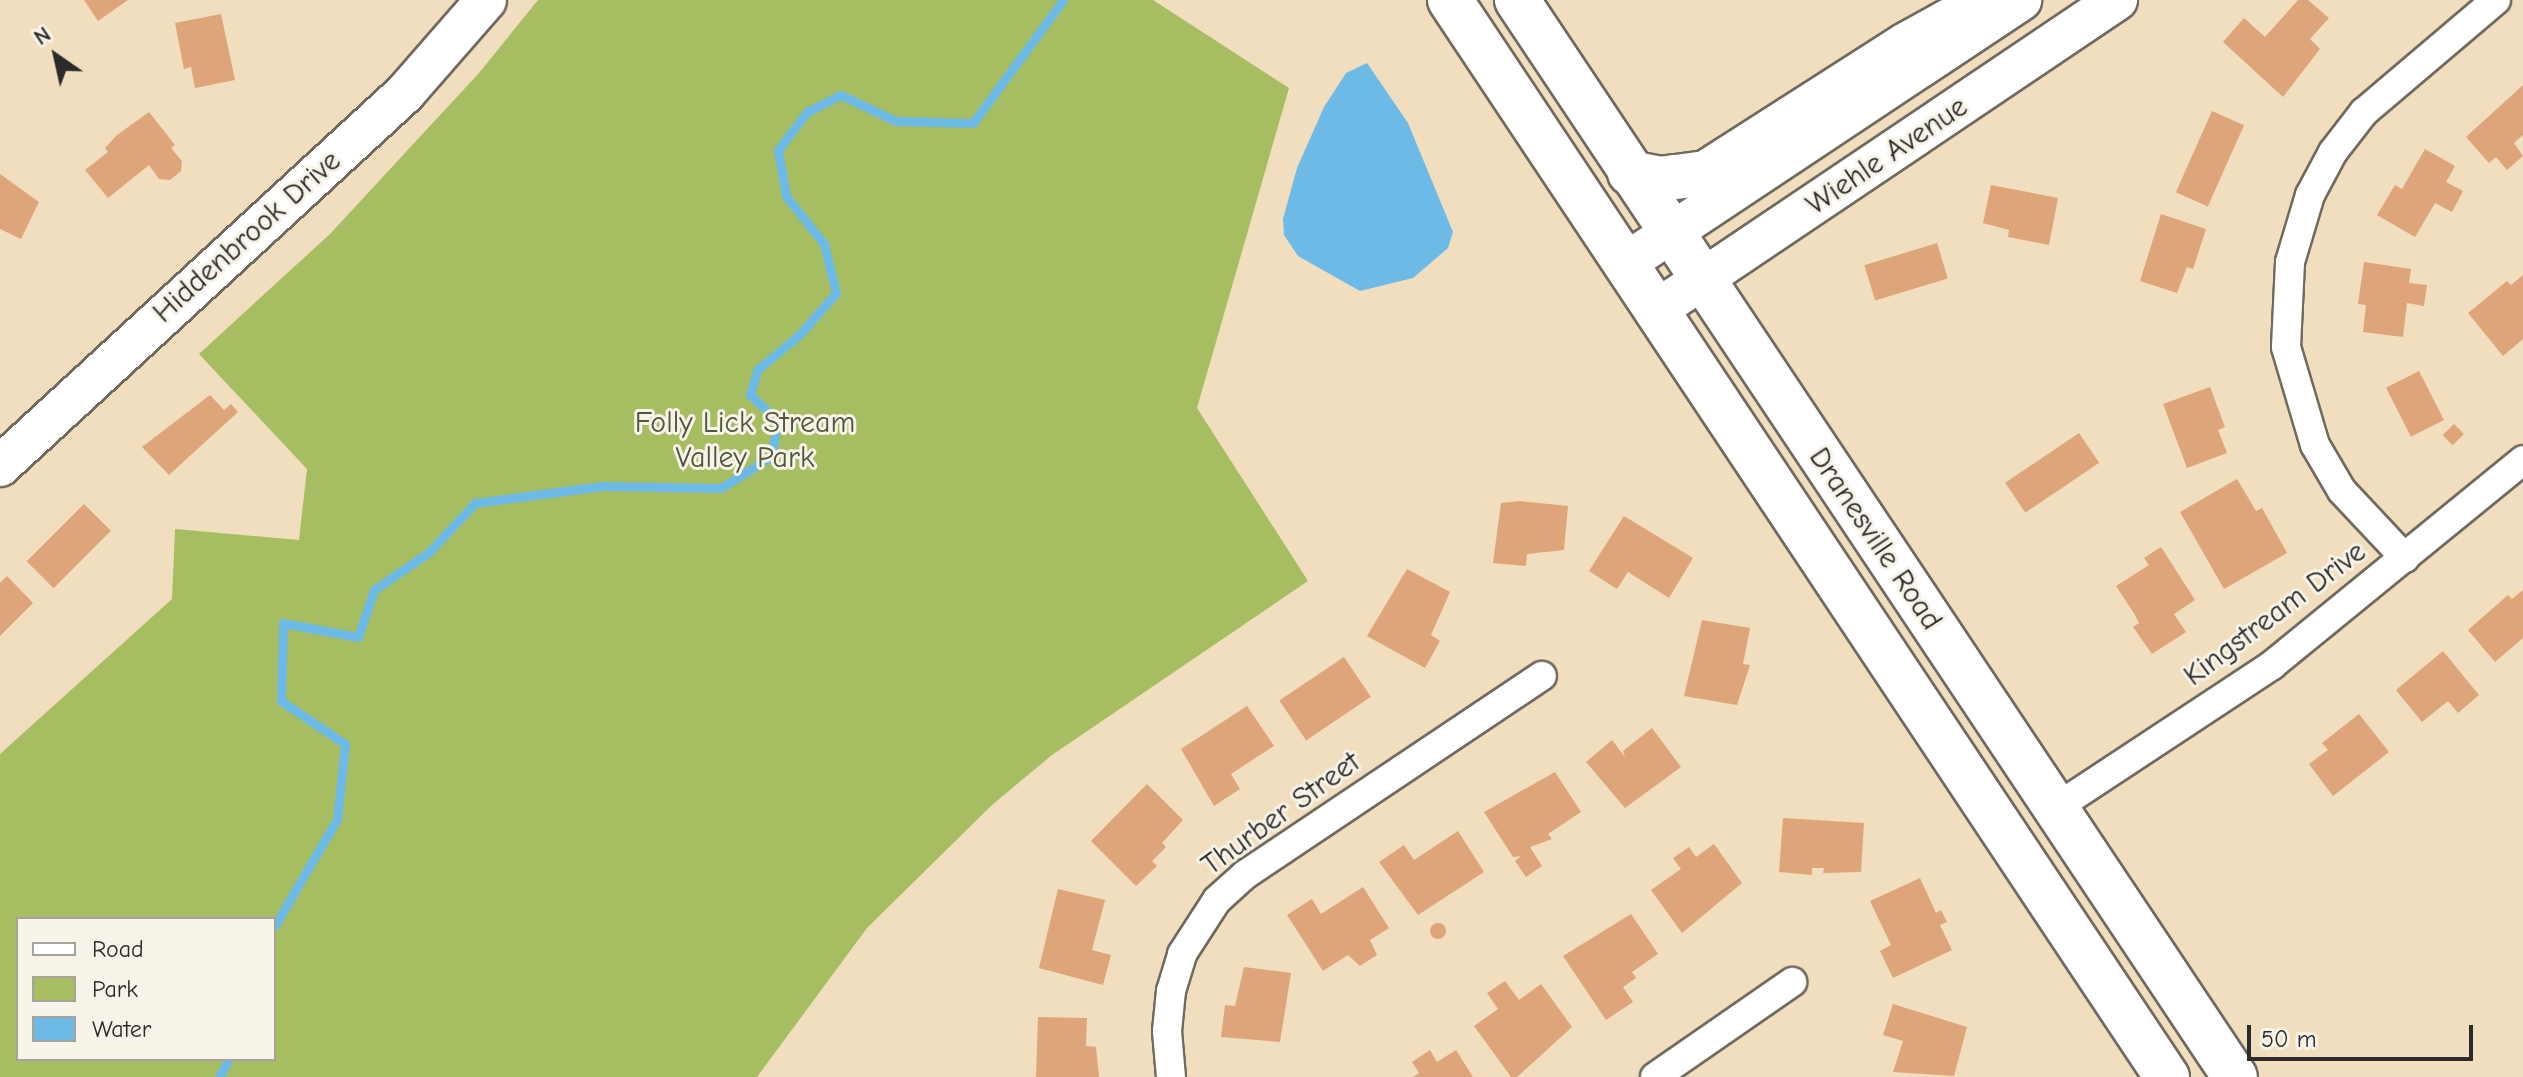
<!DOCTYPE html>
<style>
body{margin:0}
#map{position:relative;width:2523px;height:1077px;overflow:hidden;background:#f1debf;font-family:"Comic Neue",sans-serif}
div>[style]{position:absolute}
.green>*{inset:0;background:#a7bd61}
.water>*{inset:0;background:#6dbae7}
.stream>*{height:9px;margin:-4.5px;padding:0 4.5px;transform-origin:4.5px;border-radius:4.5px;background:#6dbae7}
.building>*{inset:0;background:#dea47a;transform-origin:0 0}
.round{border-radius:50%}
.roads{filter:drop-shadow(2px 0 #706a5f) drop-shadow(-2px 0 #706a5f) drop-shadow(0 2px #706a5f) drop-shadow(0 -2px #706a5f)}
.street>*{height:28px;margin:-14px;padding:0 14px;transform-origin:14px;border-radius:14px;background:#fff}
.secondary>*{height:40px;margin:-20px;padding:0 20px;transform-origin:20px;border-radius:20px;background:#fff}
.primary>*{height:44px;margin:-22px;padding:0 22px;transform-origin:22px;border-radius:22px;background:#fff}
span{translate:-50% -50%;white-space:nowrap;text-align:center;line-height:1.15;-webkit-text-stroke:6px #f7f3e8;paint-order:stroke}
.street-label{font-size:30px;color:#2b2b2b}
.park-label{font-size:30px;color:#50573b}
.legend{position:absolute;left:16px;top:917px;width:260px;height:144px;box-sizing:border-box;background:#f7f3e8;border:2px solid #a5a39c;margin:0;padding:10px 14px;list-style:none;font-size:24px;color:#2b2b2b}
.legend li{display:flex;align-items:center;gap:16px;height:40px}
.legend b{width:40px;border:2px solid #a5a39c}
.north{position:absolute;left:16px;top:16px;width:80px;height:80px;-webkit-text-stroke:6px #f7f3e8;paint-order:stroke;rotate:326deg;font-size:22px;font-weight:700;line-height:32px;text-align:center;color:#2b2b2b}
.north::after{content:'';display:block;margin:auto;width:28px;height:36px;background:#2b2b2b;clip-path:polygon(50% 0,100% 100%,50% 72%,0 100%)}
.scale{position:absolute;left:2247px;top:1025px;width:226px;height:36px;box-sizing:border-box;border:4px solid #2b2b2b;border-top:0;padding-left:10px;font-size:24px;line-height:28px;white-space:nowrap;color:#2b2b2b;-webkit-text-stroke:6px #f7f3e8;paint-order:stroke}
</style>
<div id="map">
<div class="green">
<div style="clip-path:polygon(evenodd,538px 0,1153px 0,1289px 88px,1197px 408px,1308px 581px,1052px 755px,992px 805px,867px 928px,757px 1077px,0 1077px,0 754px,172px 599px,175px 529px,299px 540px,307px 469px,199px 354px,330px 234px,479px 73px,538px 0,18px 919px,274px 919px,274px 1059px,18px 1059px,18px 919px)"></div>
</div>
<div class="water">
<div style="clip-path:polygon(1367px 63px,1408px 123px,1453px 232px,1448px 248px,1413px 278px,1360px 291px,1298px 256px,1284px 235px,1283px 219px,1297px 168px,1324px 107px,1346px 73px)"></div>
</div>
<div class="stream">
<div style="left:274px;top:927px;width:125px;rotate:-59.7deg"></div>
<div style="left:337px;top:819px;width:75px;rotate:-83.9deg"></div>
<div style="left:345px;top:744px;width:77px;rotate:-146.1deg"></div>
<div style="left:281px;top:701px;width:78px;rotate:-88.5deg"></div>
<div style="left:283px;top:623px;width:76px;rotate:10.6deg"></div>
<div style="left:358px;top:637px;width:50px;rotate:-71.2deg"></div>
<div style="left:374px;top:590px;width:67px;rotate:-34.6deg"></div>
<div style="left:429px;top:552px;width:67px;rotate:-46.8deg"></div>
<div style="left:475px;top:503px;width:128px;rotate:-7.6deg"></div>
<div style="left:602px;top:486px;width:119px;rotate:1deg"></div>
<div style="left:721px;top:488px;width:60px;rotate:-32.1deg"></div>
<div style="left:772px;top:456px;width:36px;rotate:-82deg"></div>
<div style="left:777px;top:420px;width:37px;rotate:-137deg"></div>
<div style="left:750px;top:395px;width:26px;rotate:-74deg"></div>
<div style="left:757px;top:370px;width:55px;rotate:-39.8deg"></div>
<div style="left:799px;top:335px;width:56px;rotate:-48.6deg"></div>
<div style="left:836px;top:293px;width:50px;rotate:-103.8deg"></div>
<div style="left:824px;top:244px;width:61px;rotate:-128.4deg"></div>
<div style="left:786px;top:196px;width:47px;rotate:-99.9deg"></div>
<div style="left:778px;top:150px;width:48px;rotate:-52.7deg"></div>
<div style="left:807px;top:112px;width:38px;rotate:-27deg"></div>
<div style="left:841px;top:95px;width:61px;rotate:25.3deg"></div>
<div style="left:896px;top:121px;width:77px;rotate:1.5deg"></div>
<div style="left:973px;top:123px;width:152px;rotate:-53.8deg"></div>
<div style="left:219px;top:1077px;width:21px;rotate:-61deg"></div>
</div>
<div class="building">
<div style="clip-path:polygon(84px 0,128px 0,98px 21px)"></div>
<div style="clip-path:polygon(2298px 0,2308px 0,2329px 18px,2310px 39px,2320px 49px,2283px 97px,2223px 42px,2244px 18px,2265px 37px)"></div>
<div style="clip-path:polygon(221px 14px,235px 80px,195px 88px,191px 67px,184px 69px,175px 23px)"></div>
<div style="clip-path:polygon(2523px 85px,2523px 135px,2514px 143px,2523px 156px,2507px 170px,2496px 157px,2489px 163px,2466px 137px)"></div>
<div style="left:2212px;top:111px;width:35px;height:89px;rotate:24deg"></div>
<div style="clip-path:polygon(149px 112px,175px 145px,171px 148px,182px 161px,181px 171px,170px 180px,159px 179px,149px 165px,108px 198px,85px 170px,108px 152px,105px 148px,117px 135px)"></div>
<div style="clip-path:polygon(2425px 149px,2455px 166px,2446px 182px,2463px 191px,2452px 212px,2435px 203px,2415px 237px,2377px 215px,2395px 185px,2402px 189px)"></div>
<div style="clip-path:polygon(0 174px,39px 202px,21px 239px,0 229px)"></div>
<div style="clip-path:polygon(1991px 185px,2058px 198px,2049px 245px,2008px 237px,2009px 230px,1983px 223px)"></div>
<div style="clip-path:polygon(2161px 214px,2206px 229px,2193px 269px,2187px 267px,2177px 293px,2140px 281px)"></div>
<div style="left:1937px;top:243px;width:37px;height:76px;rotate:73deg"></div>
<div style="clip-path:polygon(2364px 262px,2411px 269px,2409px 283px,2427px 285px,2424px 306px,2407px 303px,2403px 337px,2363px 332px,2366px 305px,2358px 304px)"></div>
<div style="clip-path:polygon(2523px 275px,2523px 339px,2503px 356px,2468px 313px,2507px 281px,2511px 285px)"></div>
<div style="left:2419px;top:371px;width:55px;height:37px;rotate:63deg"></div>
<div style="clip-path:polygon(2210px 387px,2225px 427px,2218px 430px,2227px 453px,2187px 468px,2163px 404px)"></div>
<div style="clip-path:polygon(210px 395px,224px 410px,231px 404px,238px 412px,169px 475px,142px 447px)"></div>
<div style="left:2454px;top:424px;width:14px;height:16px;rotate:45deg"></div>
<div style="left:2079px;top:433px;width:36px;height:89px;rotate:56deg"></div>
<div style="clip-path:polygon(2237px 479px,2256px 511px,2262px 508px,2287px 553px,2224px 589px,2180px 512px)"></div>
<div style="clip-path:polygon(1520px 501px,1568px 506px,1564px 550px,1527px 554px,1526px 566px,1493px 563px,1501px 503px)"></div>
<div style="left:84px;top:504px;width:38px;height:81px;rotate:45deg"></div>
<div style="clip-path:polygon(1624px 516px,1693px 558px,1669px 598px,1628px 572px,1617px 589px,1589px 571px)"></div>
<div style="clip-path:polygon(2161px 547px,2195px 600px,2174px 614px,2186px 632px,2152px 654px,2133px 627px,2139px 623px,2135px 615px,2116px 586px,2149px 565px,2144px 558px)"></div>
<div style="clip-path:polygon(1407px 569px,1450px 592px,1431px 635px,1440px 641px,1425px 668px,1367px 636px)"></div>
<div style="clip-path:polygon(7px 576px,33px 603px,0 636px,0 583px)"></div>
<div style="clip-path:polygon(2523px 590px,2523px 638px,2495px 662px,2468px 630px,2508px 595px,2512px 599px)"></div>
<div style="clip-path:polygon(1702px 620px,1750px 628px,1743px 664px,1750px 665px,1737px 705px,1684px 696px)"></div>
<div style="clip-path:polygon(2443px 651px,2479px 695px,2458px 713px,2448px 701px,2422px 722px,2396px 690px)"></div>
<div style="left:1344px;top:657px;width:48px;height:78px;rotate:56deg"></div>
<div style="clip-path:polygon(1247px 706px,1274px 746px,1231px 774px,1240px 789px,1214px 806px,1181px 749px)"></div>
<div style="clip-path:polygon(2359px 714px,2389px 752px,2333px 796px,2309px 764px,2328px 750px,2322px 743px)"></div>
<div style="clip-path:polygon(1652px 728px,1681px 767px,1625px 808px,1586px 762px,1612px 740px,1625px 757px,1623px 751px)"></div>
<div style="clip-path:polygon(1555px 772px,1581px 812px,1548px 834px,1552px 839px,1530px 847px,1542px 866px,1526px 877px,1515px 861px,1521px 856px,1513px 857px,1484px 812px)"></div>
<div style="clip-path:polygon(1147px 784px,1183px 820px,1162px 843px,1166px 847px,1152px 861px,1157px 866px,1136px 886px,1091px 841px)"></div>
<div style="clip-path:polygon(1783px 818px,1864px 823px,1861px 872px,1823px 873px,1824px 868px,1812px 868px,1812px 875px,1779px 872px)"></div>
<div style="clip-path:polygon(1458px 831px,1484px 872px,1418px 915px,1379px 862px,1404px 845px,1414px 860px)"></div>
<div style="clip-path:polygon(1714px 844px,1742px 883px,1682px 933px,1651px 890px,1681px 869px,1673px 858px,1689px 847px,1696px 857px)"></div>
<div style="clip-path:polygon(1920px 878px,1936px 913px,1941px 910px,1947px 922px,1940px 925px,1952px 950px,1893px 978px,1880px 951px,1891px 945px,1870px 901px)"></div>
<div style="clip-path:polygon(1363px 887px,1389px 928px,1370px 940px,1377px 955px,1360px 966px,1348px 955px,1323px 971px,1287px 915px,1312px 899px,1321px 914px)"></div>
<div style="clip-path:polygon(1058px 889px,1105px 900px,1092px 950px,1111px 955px,1103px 985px,1039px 968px)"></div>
<div style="clip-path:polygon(1631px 914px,1658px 954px,1632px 972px,1636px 978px,1623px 987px,1633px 1002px,1606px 1020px,1563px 956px)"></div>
<div class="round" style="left:1430px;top:923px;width:16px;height:16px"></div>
<div style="clip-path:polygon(1244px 967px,1291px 973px,1280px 1042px,1221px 1037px,1225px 1005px,1235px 1006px)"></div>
<div style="clip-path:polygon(1505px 981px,1519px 1000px,1541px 984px,1572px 1027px,1517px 1077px,1511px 1077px,1474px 1026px,1498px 1009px,1487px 993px)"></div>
<div style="clip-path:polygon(1893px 1004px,1967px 1027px,1954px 1076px,1893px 1072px,1903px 1041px,1883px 1035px)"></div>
<div style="clip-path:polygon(1038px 1017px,1087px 1018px,1086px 1046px,1096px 1047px,1099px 1077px,1036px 1077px)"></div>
<div style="clip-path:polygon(1430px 1050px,1437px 1062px,1456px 1050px,1473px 1077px,1413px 1077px,1419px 1073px,1412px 1062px)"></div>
</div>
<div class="roads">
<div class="street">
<div style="left:2405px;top:558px;width:92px;rotate:-133.2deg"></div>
<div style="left:2342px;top:491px;width:53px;rotate:-120.4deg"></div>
<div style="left:2315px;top:445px;width:102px;rotate:-106.5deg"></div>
<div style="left:2286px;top:347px;width:85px;rotate:-87.3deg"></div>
<div style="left:2290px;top:262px;width:70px;rotate:-73.4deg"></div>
<div style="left:2310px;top:195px;width:49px;rotate:-61.9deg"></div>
<div style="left:2333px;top:152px;width:51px;rotate:-52.2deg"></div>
<div style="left:2364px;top:112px;width:173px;rotate:-40.3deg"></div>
<div style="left:2057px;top:807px;width:258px;rotate:-33.4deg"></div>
<div style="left:2272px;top:665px;width:324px;rotate:-39.2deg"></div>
<div style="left:1171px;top:1077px;width:46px;rotate:-95deg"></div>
<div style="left:1167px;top:1031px;width:40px;rotate:-84.3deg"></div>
<div style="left:1171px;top:991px;width:39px;rotate:-73deg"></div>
<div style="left:1182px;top:954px;width:64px;rotate:-57.1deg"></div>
<div style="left:1217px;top:900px;width:39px;rotate:-42deg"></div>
<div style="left:1246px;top:874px;width:356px;rotate:-33.8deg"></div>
<div style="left:1655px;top:1077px;width:167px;rotate:-34.7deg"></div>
</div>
<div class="secondary">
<div style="left:1624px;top:264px;width:477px;rotate:-33.6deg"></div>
<div style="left:1655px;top:311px;width:557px;rotate:-33.95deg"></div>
<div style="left:0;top:466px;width:551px;rotate:-42.64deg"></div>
<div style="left:405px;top:93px;width:123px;rotate:-48.9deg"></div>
</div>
<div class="primary">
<div style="left:1450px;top:0;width:1294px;rotate:56.35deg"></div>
<div style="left:1517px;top:0;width:1294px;rotate:56.31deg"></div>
<div style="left:1630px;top:173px;width:31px;rotate:11deg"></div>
<div style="left:1660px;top:179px;width:46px;rotate:-7.4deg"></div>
<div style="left:1706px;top:173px;width:237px;rotate:-32.6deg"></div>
<div style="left:1906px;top:45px;width:94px;rotate:-28.8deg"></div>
</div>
</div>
<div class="street-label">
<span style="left:1887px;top:156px;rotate:-34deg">Wiehle Avenue</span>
<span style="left:247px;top:237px;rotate:-42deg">Hiddenbrook Drive</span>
<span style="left:1875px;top:539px;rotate:56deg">Dranesville Road</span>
<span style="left:2275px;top:614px;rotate:-37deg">Kingstream Drive</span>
<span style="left:1281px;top:814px;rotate:-36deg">Thurber Street</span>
</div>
<div class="park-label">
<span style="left:745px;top:440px">Folly Lick Stream<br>Valley Park</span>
</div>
<ul class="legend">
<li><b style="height:10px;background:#fff"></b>Road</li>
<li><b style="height:22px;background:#a7bd61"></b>Park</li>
<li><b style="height:22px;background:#6dbae7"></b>Water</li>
</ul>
<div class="north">N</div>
<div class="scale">50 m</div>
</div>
